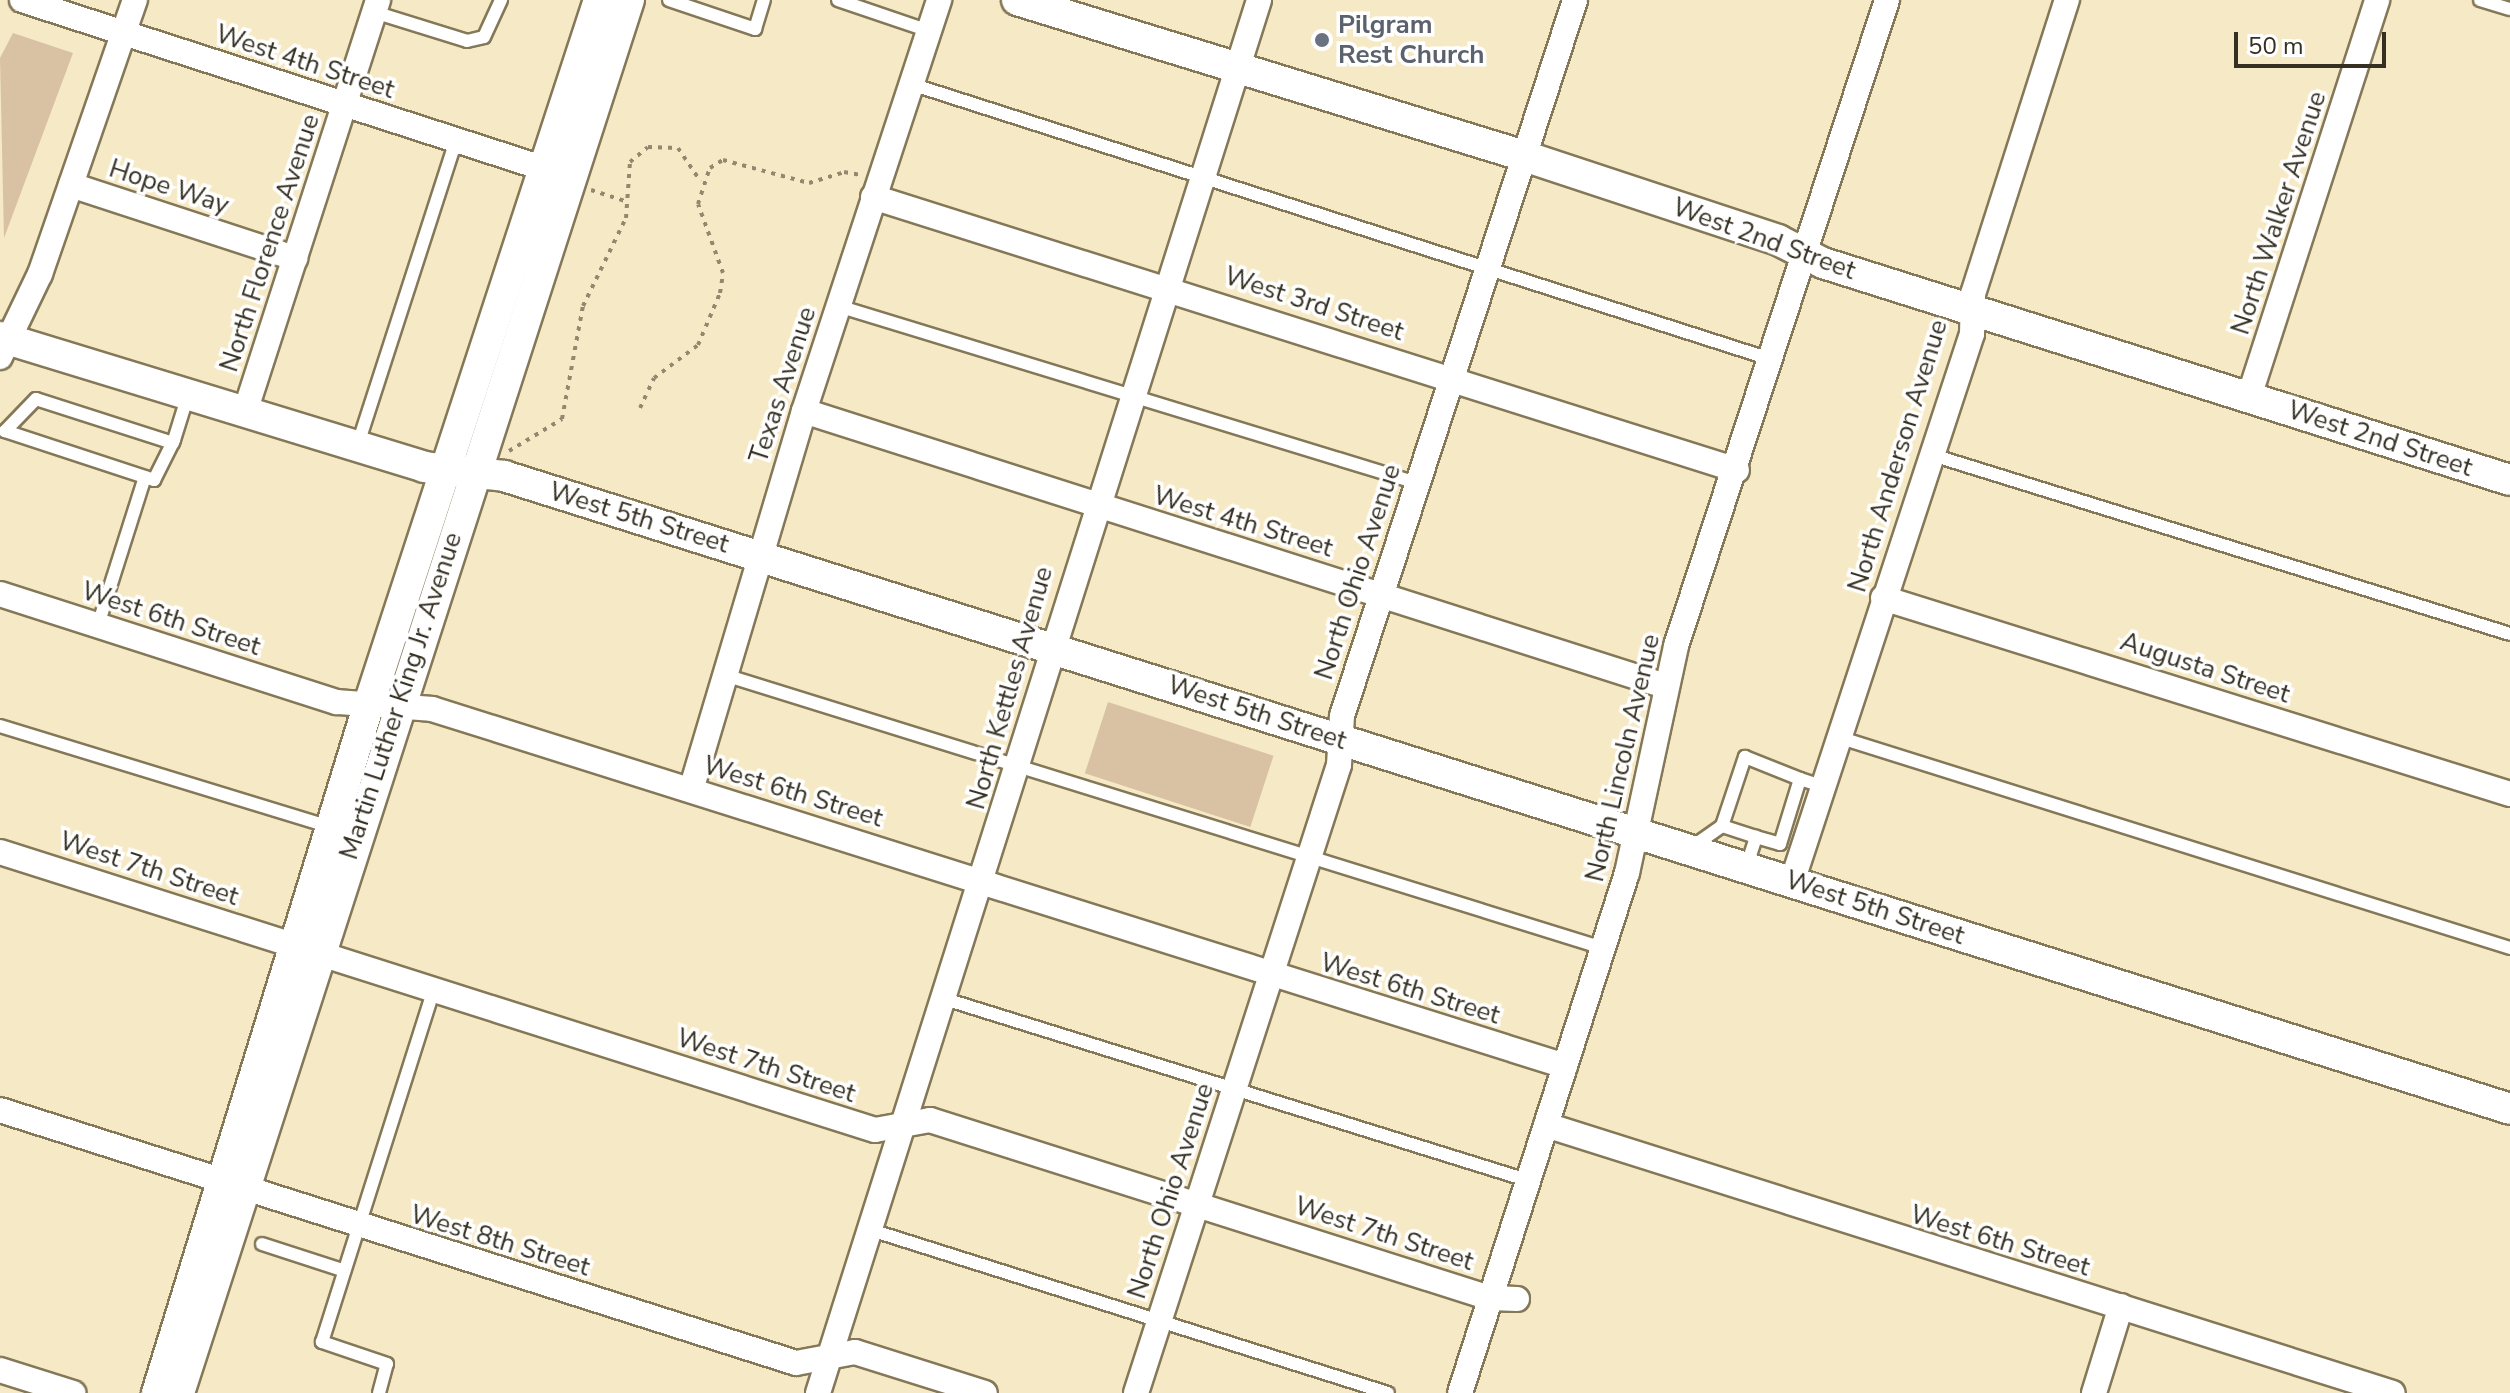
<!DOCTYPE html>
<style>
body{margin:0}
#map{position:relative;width:2510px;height:1393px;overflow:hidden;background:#f6e9c5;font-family:"Nunito Sans",sans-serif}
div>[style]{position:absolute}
.building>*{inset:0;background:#d8c2a3;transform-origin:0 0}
.path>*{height:4px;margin-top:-2px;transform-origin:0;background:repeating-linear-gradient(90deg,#91886f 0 4px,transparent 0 10px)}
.roads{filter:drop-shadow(2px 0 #847858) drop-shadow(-2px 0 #847858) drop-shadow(0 2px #847858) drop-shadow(0 -2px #847858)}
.service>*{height:12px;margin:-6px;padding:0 6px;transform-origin:6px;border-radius:6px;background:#fff}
.minor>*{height:24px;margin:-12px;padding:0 12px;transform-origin:12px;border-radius:12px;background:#fff}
.tertiary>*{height:30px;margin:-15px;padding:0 15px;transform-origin:15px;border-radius:15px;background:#fff}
.dots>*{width:22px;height:22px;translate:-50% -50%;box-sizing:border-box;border:4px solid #fff;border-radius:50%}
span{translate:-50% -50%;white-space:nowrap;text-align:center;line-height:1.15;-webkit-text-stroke:7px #fff;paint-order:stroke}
.worship-label{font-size:26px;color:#5b616d;font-weight:700}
.left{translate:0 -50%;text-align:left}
.street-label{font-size:26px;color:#353022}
.scale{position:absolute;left:2234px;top:32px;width:152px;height:36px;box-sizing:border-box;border:4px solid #353022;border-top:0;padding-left:10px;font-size:24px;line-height:28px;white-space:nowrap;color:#353022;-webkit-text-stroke:6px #fff;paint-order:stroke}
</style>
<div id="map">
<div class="building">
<div style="clip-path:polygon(13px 33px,73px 53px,4px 238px,0 58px)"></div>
<div style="left:1108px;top:702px;width:174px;height:75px;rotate:18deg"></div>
</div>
<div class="path">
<div style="left:591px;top:190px;width:36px;rotate:18deg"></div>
<div style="left:640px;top:408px;width:33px;rotate:-65deg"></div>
<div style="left:654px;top:378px;width:55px;rotate:-36.9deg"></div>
<div style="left:698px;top:345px;width:56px;rotate:-67.1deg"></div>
<div style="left:720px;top:293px;width:20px;rotate:-81deg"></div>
<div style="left:723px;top:273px;width:73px;rotate:-109.9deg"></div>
<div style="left:698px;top:204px;width:38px;rotate:-72deg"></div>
<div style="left:710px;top:168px;width:15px;rotate:-32deg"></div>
<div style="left:723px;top:160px;width:89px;rotate:15deg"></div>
<div style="left:809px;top:183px;width:37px;rotate:-17deg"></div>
<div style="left:844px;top:172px;width:17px;rotate:10deg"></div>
<div style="left:509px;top:451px;width:62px;rotate:-31.1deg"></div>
<div style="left:562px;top:419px;width:115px;rotate:-79.5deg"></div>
<div style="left:583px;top:306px;width:98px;rotate:-64deg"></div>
<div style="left:626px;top:218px;width:56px;rotate:-85.9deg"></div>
<div style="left:630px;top:162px;width:23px;rotate:-40deg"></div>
<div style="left:648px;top:147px;width:30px;rotate:2deg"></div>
<div style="left:678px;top:148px;width:40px;rotate:56deg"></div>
</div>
<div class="roads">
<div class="service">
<div style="left:669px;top:0;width:91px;rotate:18.6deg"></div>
<div style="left:755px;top:29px;width:30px;rotate:-73deg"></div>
<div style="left:838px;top:0;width:96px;rotate:18.8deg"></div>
<div style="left:2480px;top:0;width:31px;rotate:17deg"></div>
<div style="left:374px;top:12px;width:97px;rotate:17.3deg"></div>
<div style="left:467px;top:41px;width:17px;rotate:-13deg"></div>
<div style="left:484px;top:37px;width:41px;rotate:-65.3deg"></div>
<div style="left:911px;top:84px;width:902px;rotate:17.75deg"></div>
<div style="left:838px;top:306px;width:605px;rotate:17deg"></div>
<div style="left:173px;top:443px;width:144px;rotate:-162.2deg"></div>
<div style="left:36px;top:399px;width:45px;rotate:134.1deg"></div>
<div style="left:5px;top:431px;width:157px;rotate:18.2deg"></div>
<div style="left:154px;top:480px;width:45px;rotate:-63.4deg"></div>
<div style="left:174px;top:440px;width:47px;rotate:-72.7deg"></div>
<div style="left:357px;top:447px;width:323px;rotate:-72.1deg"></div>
<div style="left:1929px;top:454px;width:608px;rotate:17.21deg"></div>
<div style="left:98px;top:625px;width:155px;rotate:-72.4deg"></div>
<div style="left:728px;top:676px;width:916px;rotate:17.27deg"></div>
<div style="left:0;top:726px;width:345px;rotate:17deg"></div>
<div style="left:1838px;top:737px;width:704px;rotate:17.43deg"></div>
<div style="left:1756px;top:837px;width:36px;rotate:-162deg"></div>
<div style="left:1722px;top:826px;width:73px;rotate:-71.6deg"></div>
<div style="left:1745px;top:757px;width:59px;rotate:21.8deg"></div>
<div style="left:1692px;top:847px;width:37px;rotate:-35deg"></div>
<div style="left:1746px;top:868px;width:33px;rotate:-72deg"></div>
<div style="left:1756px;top:837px;width:25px;rotate:16deg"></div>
<div style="left:1780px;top:844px;width:68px;rotate:-72.9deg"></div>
<div style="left:1800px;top:779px;width:23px;rotate:18deg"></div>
<div style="left:945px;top:999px;width:609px;rotate:17.28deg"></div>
<div style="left:871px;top:1230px;width:542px;rotate:17.5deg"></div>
<div style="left:262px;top:1244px;width:84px;rotate:18deg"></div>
<div style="left:379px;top:1393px;width:30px;rotate:-75deg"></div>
<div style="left:387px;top:1364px;width:69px;rotate:-161.3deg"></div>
<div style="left:322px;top:1342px;width:371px;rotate:-72.4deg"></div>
</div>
<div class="minor">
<div style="left:22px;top:0;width:566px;rotate:17.89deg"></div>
<div style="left:71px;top:185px;width:236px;rotate:18.1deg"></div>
<div style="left:873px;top:197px;width:906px;rotate:17.54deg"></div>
<div style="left:0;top:357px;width:92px;rotate:-64.3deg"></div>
<div style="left:40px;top:274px;width:290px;rotate:-70.9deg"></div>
<div style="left:2249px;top:397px;width:417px;rotate:-72.1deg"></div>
<div style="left:804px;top:411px;width:904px;rotate:17.71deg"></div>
<div style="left:245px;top:412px;width:433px;rotate:-72.1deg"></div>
<div style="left:0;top:594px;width:354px;rotate:17.8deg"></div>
<div style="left:337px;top:702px;width:95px;rotate:4.2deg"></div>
<div style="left:432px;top:709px;width:1188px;rotate:17.49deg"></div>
<div style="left:1883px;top:598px;width:657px;rotate:17.36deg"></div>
<div style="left:691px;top:790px;width:395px;rotate:-73.4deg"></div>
<div style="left:804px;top:411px;width:433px;rotate:-71.8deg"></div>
<div style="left:0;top:852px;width:918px;rotate:17.63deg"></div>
<div style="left:875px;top:1130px;width:56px;rotate:-10.3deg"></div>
<div style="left:930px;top:1120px;width:588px;rotate:17.63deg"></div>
<div style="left:1490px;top:1298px;width:27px;rotate:2deg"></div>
<div style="left:1792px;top:882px;width:577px;rotate:-71.82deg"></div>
<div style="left:1972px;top:334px;width:40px;rotate:-88.6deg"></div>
<div style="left:1973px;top:294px;width:309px;rotate:-72.3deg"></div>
<div style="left:0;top:1110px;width:835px;rotate:17.63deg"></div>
<div style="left:796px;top:1363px;width:60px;rotate:-10.6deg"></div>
<div style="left:855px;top:1352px;width:136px;rotate:17.5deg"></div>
<div style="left:1546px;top:1125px;width:888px;rotate:17.56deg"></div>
<div style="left:0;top:1370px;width:77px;rotate:17.5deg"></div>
<div style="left:818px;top:1393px;width:1461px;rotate:-72.43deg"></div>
<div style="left:1136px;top:1393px;width:660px;rotate:-72.09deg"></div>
<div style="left:1339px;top:765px;width:49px;rotate:-86.5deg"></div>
<div style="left:1342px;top:716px;width:753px;rotate:-71.97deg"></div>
<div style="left:1460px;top:1393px;width:546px;rotate:-72.2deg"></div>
<div style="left:1627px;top:873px;width:232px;rotate:-77.8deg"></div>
<div style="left:1676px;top:646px;width:680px;rotate:-71.91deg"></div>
<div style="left:2094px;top:1393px;width:91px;rotate:-72.8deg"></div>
</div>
<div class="tertiary">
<div style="left:1017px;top:0;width:527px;rotate:17.09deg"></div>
<div style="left:1521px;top:155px;width:271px;rotate:18.3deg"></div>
<div style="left:1778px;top:240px;width:51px;rotate:27.1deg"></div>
<div style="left:1823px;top:263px;width:720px;rotate:17.53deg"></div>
<div style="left:0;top:337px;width:443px;rotate:17deg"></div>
<div style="left:424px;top:467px;width:81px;rotate:6.4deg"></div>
<div style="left:504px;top:476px;width:2104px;rotate:17.51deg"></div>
<div style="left:157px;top:1393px;width:721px;rotate:-72.9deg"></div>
<div style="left:369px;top:704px;width:741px;rotate:-71.91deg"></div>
<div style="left:179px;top:1393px;width:1464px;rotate:-72.1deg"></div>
</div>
</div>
<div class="dots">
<div style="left:1322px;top:40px;background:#6b7280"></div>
</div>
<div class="worship-label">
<span class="left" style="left:1338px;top:40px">Pilgram<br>Rest Church</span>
</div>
<div class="street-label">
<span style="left:305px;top:62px;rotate:18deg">West 4th Street</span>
<span style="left:169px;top:187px;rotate:18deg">Hope Way</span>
<span style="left:2279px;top:213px;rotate:-72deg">North Walker Avenue</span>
<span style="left:1764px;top:239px;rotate:20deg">West 2nd Street</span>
<span style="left:270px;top:243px;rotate:-72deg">North Florence Avenue</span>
<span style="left:1314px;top:304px;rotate:18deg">West 3rd Street</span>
<span style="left:783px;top:385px;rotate:-72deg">Texas Avenue</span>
<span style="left:2380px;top:439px;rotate:18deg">West 2nd Street</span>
<span style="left:1898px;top:456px;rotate:-73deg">North Anderson Avenue</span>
<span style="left:639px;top:518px;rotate:17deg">West 5th Street</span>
<span style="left:1243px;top:522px;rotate:17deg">West 4th Street</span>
<span style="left:1358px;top:572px;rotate:-72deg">North Ohio Avenue</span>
<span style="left:171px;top:619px;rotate:18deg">West 6th Street</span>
<span style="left:2205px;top:668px;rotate:18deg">Augusta Street</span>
<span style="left:1010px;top:688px;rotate:-74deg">North Kettles Avenue</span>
<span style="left:401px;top:696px;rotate:-72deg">Martin Luther King Jr. Avenue</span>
<span style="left:1257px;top:713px;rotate:18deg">West 5th Street</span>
<span style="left:1623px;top:758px;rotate:-77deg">North Lincoln Avenue</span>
<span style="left:793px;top:792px;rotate:17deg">West 6th Street</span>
<span style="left:149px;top:869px;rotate:18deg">West 7th Street</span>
<span style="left:1875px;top:908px;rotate:18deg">West 5th Street</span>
<span style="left:1410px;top:989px;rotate:17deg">West 6th Street</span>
<span style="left:766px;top:1066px;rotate:18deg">West 7th Street</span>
<span style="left:1171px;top:1191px;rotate:-72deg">North Ohio Avenue</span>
<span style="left:1384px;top:1234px;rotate:18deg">West 7th Street</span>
<span style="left:500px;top:1241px;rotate:17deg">West 8th Street</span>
<span style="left:2000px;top:1241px;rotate:17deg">West 6th Street</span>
</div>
<div class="scale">50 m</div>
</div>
